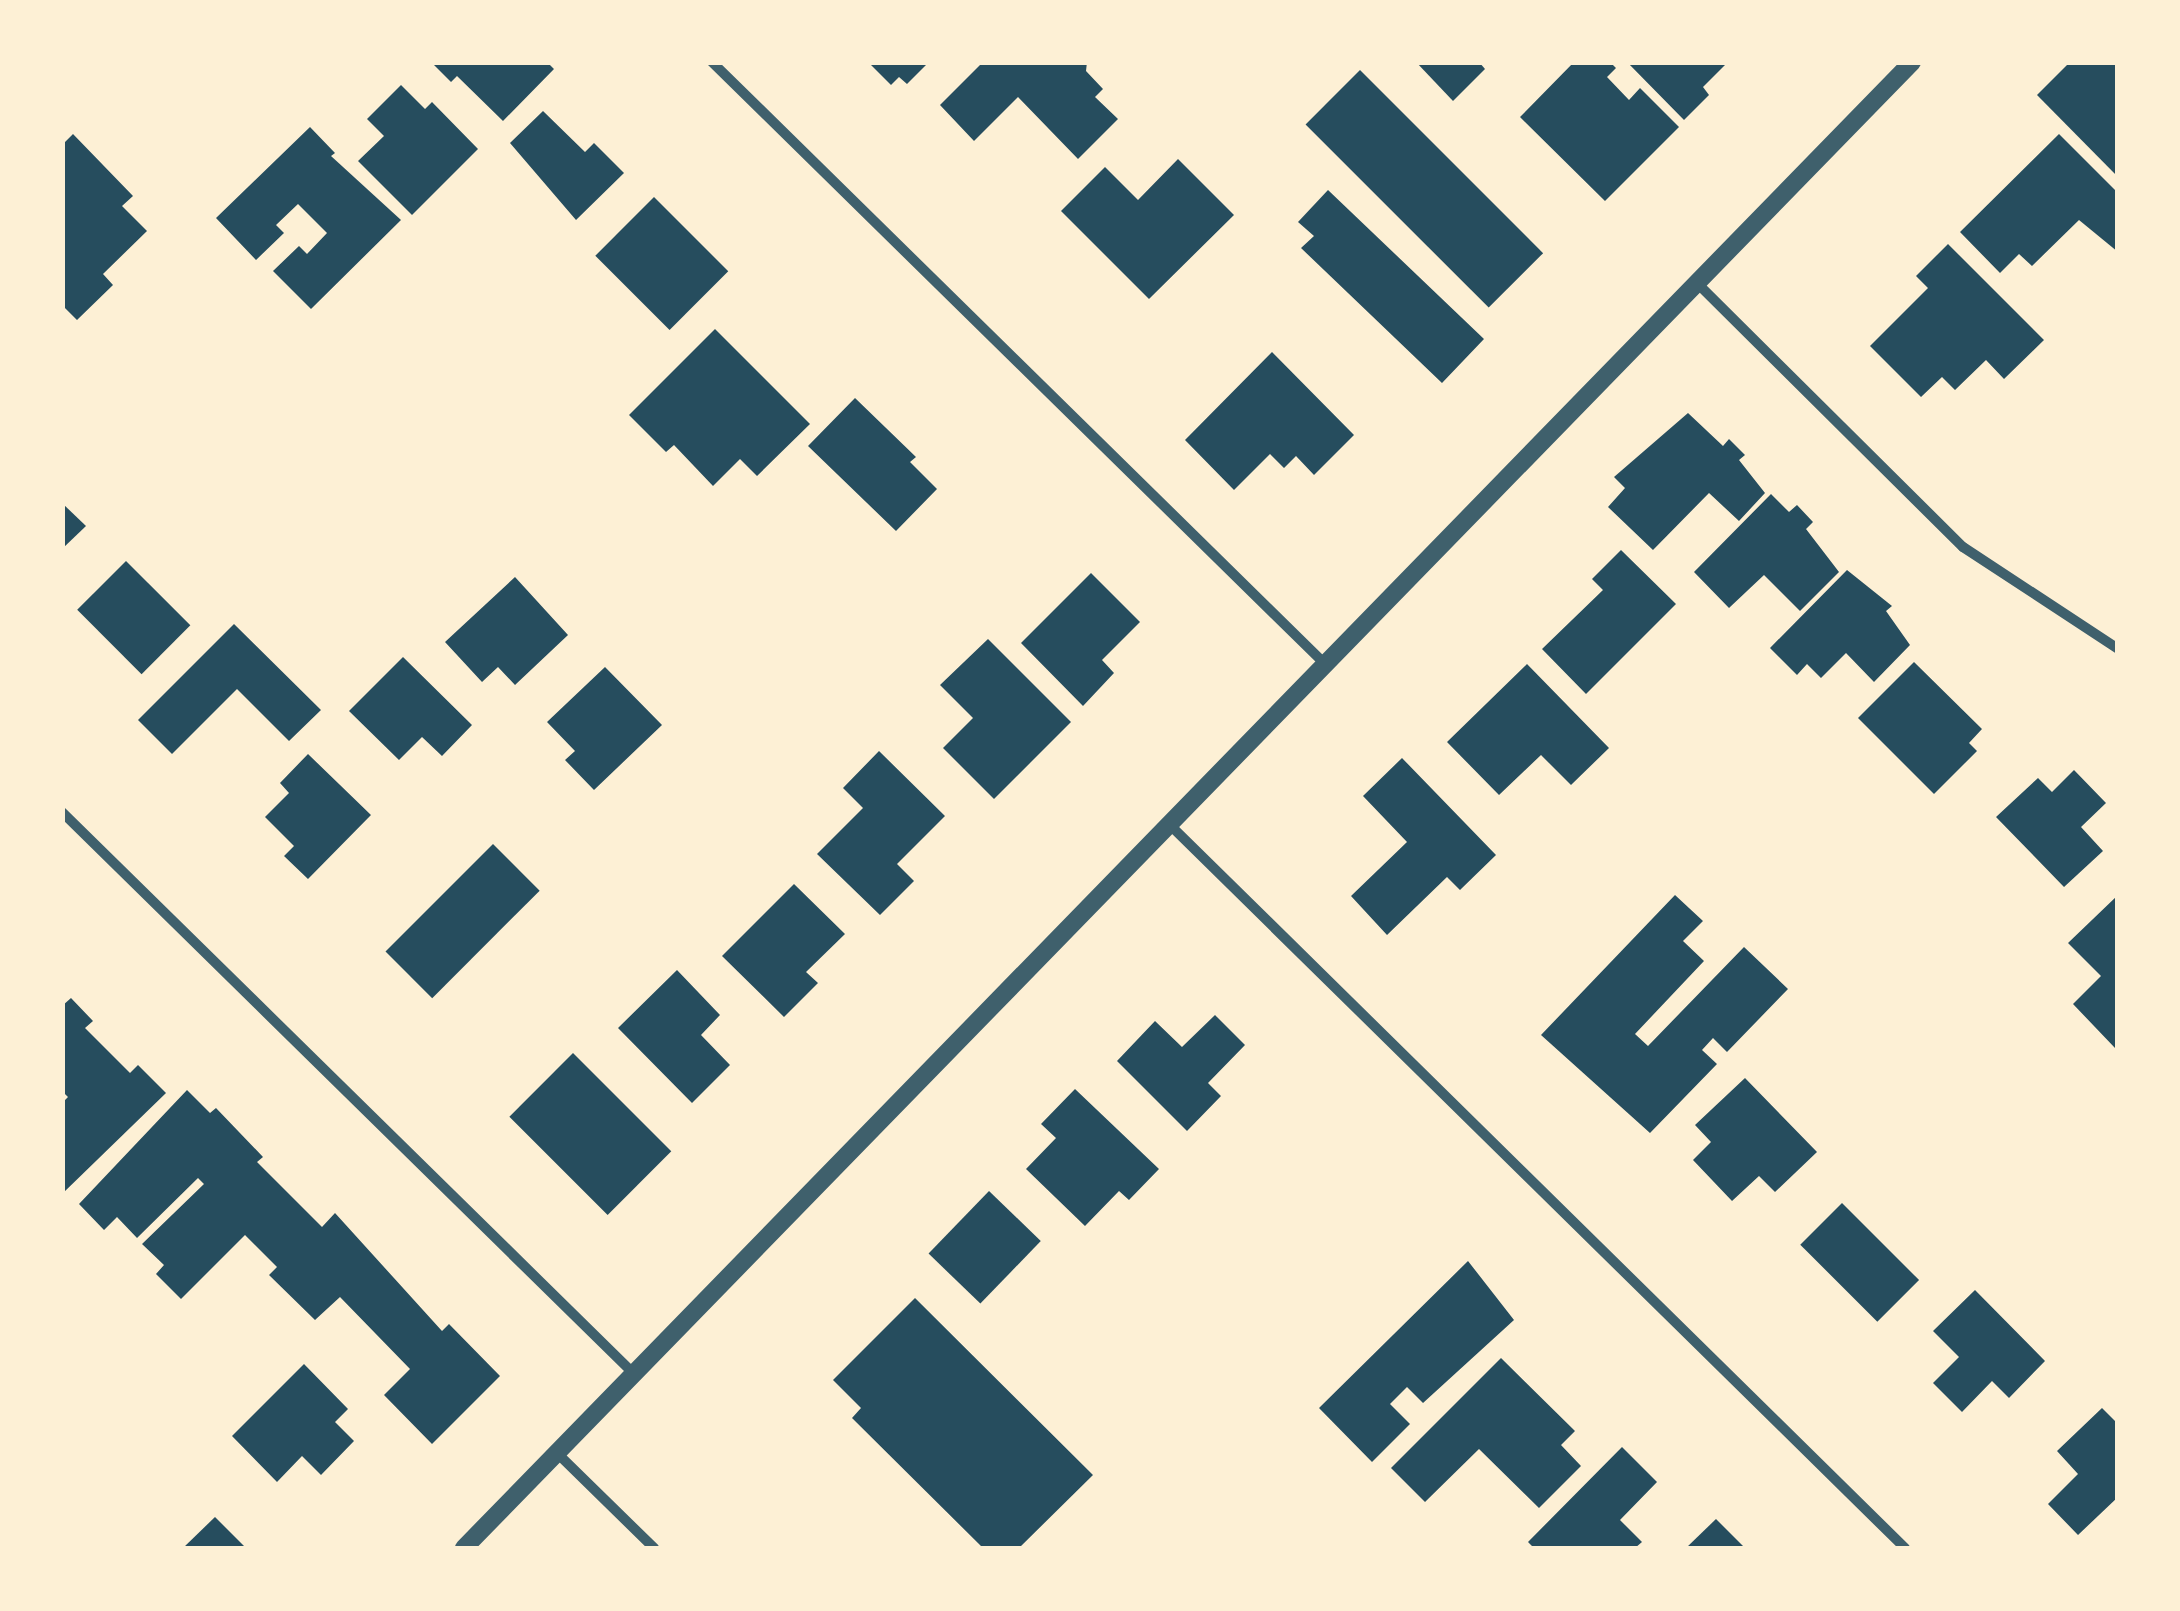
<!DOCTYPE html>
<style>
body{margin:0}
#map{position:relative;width:2180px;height:1611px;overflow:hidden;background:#fdf0d5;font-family:"Golos Text",sans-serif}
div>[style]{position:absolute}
.building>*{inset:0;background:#264d5e;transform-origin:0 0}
.minor>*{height:10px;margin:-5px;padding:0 5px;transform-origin:5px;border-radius:5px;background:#3f606c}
.tertiary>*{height:18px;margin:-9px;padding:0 9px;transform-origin:9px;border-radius:9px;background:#3f606c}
span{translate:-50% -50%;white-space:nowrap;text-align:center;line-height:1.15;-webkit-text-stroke:8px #fdf0d5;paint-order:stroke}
.frame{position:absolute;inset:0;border:65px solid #fdf0d5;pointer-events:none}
</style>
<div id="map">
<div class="building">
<div style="clip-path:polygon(431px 62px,547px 62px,554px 69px,503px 121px,457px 76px,451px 82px)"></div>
<div style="clip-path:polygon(868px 62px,929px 62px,907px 84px,899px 77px,891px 85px)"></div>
<div style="clip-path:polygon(983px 62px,1087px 62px,1086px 71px,1103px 89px,1095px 97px,1118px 119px,1078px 159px,1018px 97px,974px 141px,940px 105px)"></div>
<div style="clip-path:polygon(1416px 62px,1479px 62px,1485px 69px,1453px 101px)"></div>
<div style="clip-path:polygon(1574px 62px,1610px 62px,1616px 68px,1607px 77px,1629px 100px,1640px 88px,1679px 127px,1605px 201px,1520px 117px)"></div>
<div style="clip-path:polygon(1627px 62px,1728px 62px,1703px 87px,1709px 95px,1684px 120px)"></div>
<div style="clip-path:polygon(2070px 62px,2118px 62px,2118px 177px,2037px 95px)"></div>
<div style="left:1360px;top:70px;width:259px;height:77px;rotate:45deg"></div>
<div style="clip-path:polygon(401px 85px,425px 109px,432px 102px,478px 149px,412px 215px,358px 161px,384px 136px,367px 119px)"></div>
<div style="clip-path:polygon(543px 111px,585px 152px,594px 143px,624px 173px,576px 220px,510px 143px)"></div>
<div style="clip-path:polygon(310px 127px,335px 153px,331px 156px,401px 220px,311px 309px,273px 271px,299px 246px,307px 254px,327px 233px,298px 204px,276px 225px,284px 233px,256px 260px,216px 218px)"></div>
<div style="clip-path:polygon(73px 134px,133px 196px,122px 206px,147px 231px,103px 274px,113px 285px,77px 320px,62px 305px,62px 145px)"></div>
<div style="clip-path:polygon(2059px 134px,2118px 193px,2118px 252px,2079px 220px,2032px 266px,2019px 254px,2000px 273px,1960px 232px)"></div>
<div style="clip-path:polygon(1178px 159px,1234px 215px,1149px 299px,1061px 211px,1105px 167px,1138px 200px)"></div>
<div style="clip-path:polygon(1328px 190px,1484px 339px,1442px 383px,1301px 248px,1314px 236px,1298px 222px)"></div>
<div style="left:654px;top:197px;width:105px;height:83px;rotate:45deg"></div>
<div style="clip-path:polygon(1948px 244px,2044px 340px,2004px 379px,1986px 360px,1955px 390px,1942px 377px,1921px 397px,1870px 346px,1928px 288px,1916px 276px)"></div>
<div style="clip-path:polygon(715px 329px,810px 424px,757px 476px,740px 459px,713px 486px,674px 445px,666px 452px,629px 415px)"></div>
<div style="clip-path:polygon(1272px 352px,1354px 435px,1314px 475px,1296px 456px,1284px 468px,1270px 454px,1234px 490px,1185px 440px)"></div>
<div style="clip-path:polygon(855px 398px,916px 457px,910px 462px,937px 489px,896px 531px,808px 446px)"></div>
<div style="clip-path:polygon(1688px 413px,1723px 446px,1729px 439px,1745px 455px,1739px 460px,1765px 493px,1739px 521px,1709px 493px,1653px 550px,1608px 507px,1625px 488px,1614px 477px)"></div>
<div style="clip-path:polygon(1771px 494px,1789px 512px,1797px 505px,1813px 522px,1806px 529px,1839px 572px,1800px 611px,1764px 575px,1729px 608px,1694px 572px)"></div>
<div style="clip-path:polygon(62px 503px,86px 526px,62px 549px)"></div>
<div style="clip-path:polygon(1621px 550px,1676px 604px,1586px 694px,1542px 649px,1603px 590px,1592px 579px)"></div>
<div style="left:126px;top:561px;width:91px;height:69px;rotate:45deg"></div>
<div style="clip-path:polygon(1847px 570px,1892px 606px,1886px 611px,1910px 645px,1874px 682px,1846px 653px,1821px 678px,1807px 664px,1797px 675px,1770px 648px)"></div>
<div style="clip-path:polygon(1091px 573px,1140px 622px,1102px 660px,1114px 673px,1083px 706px,1021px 643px)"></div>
<div style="clip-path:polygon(515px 577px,568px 635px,515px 685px,498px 667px,482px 682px,445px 642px)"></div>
<div style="clip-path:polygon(234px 624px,321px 710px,289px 741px,237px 689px,172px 754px,138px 720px)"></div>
<div style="clip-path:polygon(988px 639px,1071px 722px,994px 799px,943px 748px,973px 718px,940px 685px)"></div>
<div style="clip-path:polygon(403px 657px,472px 725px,442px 756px,422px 737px,399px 760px,349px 711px)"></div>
<div style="clip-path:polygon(1914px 662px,1982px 729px,1969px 743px,1977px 751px,1934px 794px,1858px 718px)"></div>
<div style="clip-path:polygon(1527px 664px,1609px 748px,1571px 785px,1541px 755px,1499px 795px,1447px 742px)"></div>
<div style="clip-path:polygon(605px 667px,662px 725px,594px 790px,565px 760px,575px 751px,547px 722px)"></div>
<div style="clip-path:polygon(879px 751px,945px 816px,897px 864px,914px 881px,880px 915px,817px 854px,863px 808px,843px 788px)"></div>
<div style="clip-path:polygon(308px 754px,371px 815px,308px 879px,284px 856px,294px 846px,265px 817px,289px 793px,280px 783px)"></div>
<div style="clip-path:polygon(1402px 758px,1496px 855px,1460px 890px,1447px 877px,1387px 935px,1351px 896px,1407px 842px,1363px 796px)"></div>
<div style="clip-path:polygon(2074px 770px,2106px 803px,2081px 827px,2103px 851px,2064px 887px,1996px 817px,2038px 778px,2052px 792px)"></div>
<div style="left:493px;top:844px;width:66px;height:152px;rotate:45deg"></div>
<div style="clip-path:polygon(794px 884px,845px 934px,806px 972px,818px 983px,784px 1017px,722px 956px)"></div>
<div style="clip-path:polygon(1675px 895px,1703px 921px,1683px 941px,1704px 961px,1635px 1034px,1648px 1046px,1744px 947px,1788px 989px,1727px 1052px,1713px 1038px,1702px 1050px,1717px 1064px,1650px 1133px,1541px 1035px)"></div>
<div style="clip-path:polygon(2118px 895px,2118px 1046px,2115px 1048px,2073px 1004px,2101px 976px,2068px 943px)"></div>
<div style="clip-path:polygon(677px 970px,720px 1015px,701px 1035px,730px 1065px,692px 1103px,618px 1028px)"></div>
<div style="clip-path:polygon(71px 998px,93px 1021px,85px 1028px,130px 1073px,138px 1065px,166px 1093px,62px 1194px,62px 1103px,68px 1097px,62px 1091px,62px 1006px)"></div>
<div style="clip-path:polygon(1215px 1015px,1245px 1045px,1208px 1083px,1221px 1096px,1187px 1131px,1117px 1061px,1155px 1021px,1182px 1047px)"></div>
<div style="left:573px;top:1053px;width:139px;height:90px;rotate:45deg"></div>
<div style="clip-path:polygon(1745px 1078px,1817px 1152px,1775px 1192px,1759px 1176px,1732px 1201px,1693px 1160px,1711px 1142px,1695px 1125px)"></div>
<div style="clip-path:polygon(1075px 1089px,1159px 1169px,1129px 1200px,1119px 1191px,1085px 1226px,1026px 1169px,1056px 1138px,1041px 1124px)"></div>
<div style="clip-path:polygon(187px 1090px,210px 1113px,216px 1108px,263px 1157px,257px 1162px,322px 1227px,335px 1213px,442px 1331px,449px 1324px,500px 1376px,432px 1444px,384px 1395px,410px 1369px,340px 1297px,315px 1320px,269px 1275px,277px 1267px,245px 1235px,181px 1299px,156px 1274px,164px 1265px,142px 1244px,204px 1184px,198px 1178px,137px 1238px,117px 1217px,104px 1230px,79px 1204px)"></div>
<div style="left:989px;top:1191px;width:72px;height:87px;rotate:44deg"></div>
<div style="left:1842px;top:1203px;width:109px;height:59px;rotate:45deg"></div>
<div style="clip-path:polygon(1468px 1261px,1514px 1320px,1423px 1403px,1407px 1387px,1390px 1404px,1410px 1424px,1372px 1462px,1319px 1408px)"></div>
<div style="clip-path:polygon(1975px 1290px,2045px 1361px,2009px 1398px,1992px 1381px,1962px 1412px,1933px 1383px,1959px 1357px,1933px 1331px)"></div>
<div style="clip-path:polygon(915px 1298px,1093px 1475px,1019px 1548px,983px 1548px,852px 1418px,861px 1408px,833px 1380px)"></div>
<div style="clip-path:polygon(1501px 1358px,1575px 1431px,1561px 1445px,1581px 1466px,1539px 1508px,1479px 1449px,1425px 1502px,1391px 1468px)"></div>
<div style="clip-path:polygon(304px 1364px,348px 1409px,335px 1422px,354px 1441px,321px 1475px,302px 1456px,277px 1482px,232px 1436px)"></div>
<div style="clip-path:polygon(2102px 1408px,2118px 1424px,2118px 1497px,2078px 1535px,2048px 1504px,2078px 1474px,2057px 1451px)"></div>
<div style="clip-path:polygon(1622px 1447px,1657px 1482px,1620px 1520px,1642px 1542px,1635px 1548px,1534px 1548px,1528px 1542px)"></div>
<div style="clip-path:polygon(215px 1517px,246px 1548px,183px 1548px)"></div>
<div style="clip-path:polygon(1716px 1519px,1745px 1548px,1686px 1548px)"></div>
</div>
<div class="minor">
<div style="left:712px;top:62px;width:861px;rotate:44.48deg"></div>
<div style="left:1697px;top:283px;width:375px;rotate:44.8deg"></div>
<div style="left:1963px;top:547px;width:186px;rotate:33.3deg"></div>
<div style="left:62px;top:812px;width:802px;rotate:44.49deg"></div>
<div style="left:1170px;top:825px;width:1031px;rotate:44.53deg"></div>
<div style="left:557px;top:1453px;width:136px;rotate:44.4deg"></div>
</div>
<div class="tertiary">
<div style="left:464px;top:1548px;width:2075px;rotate:-45.74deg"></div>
</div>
<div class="frame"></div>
</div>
